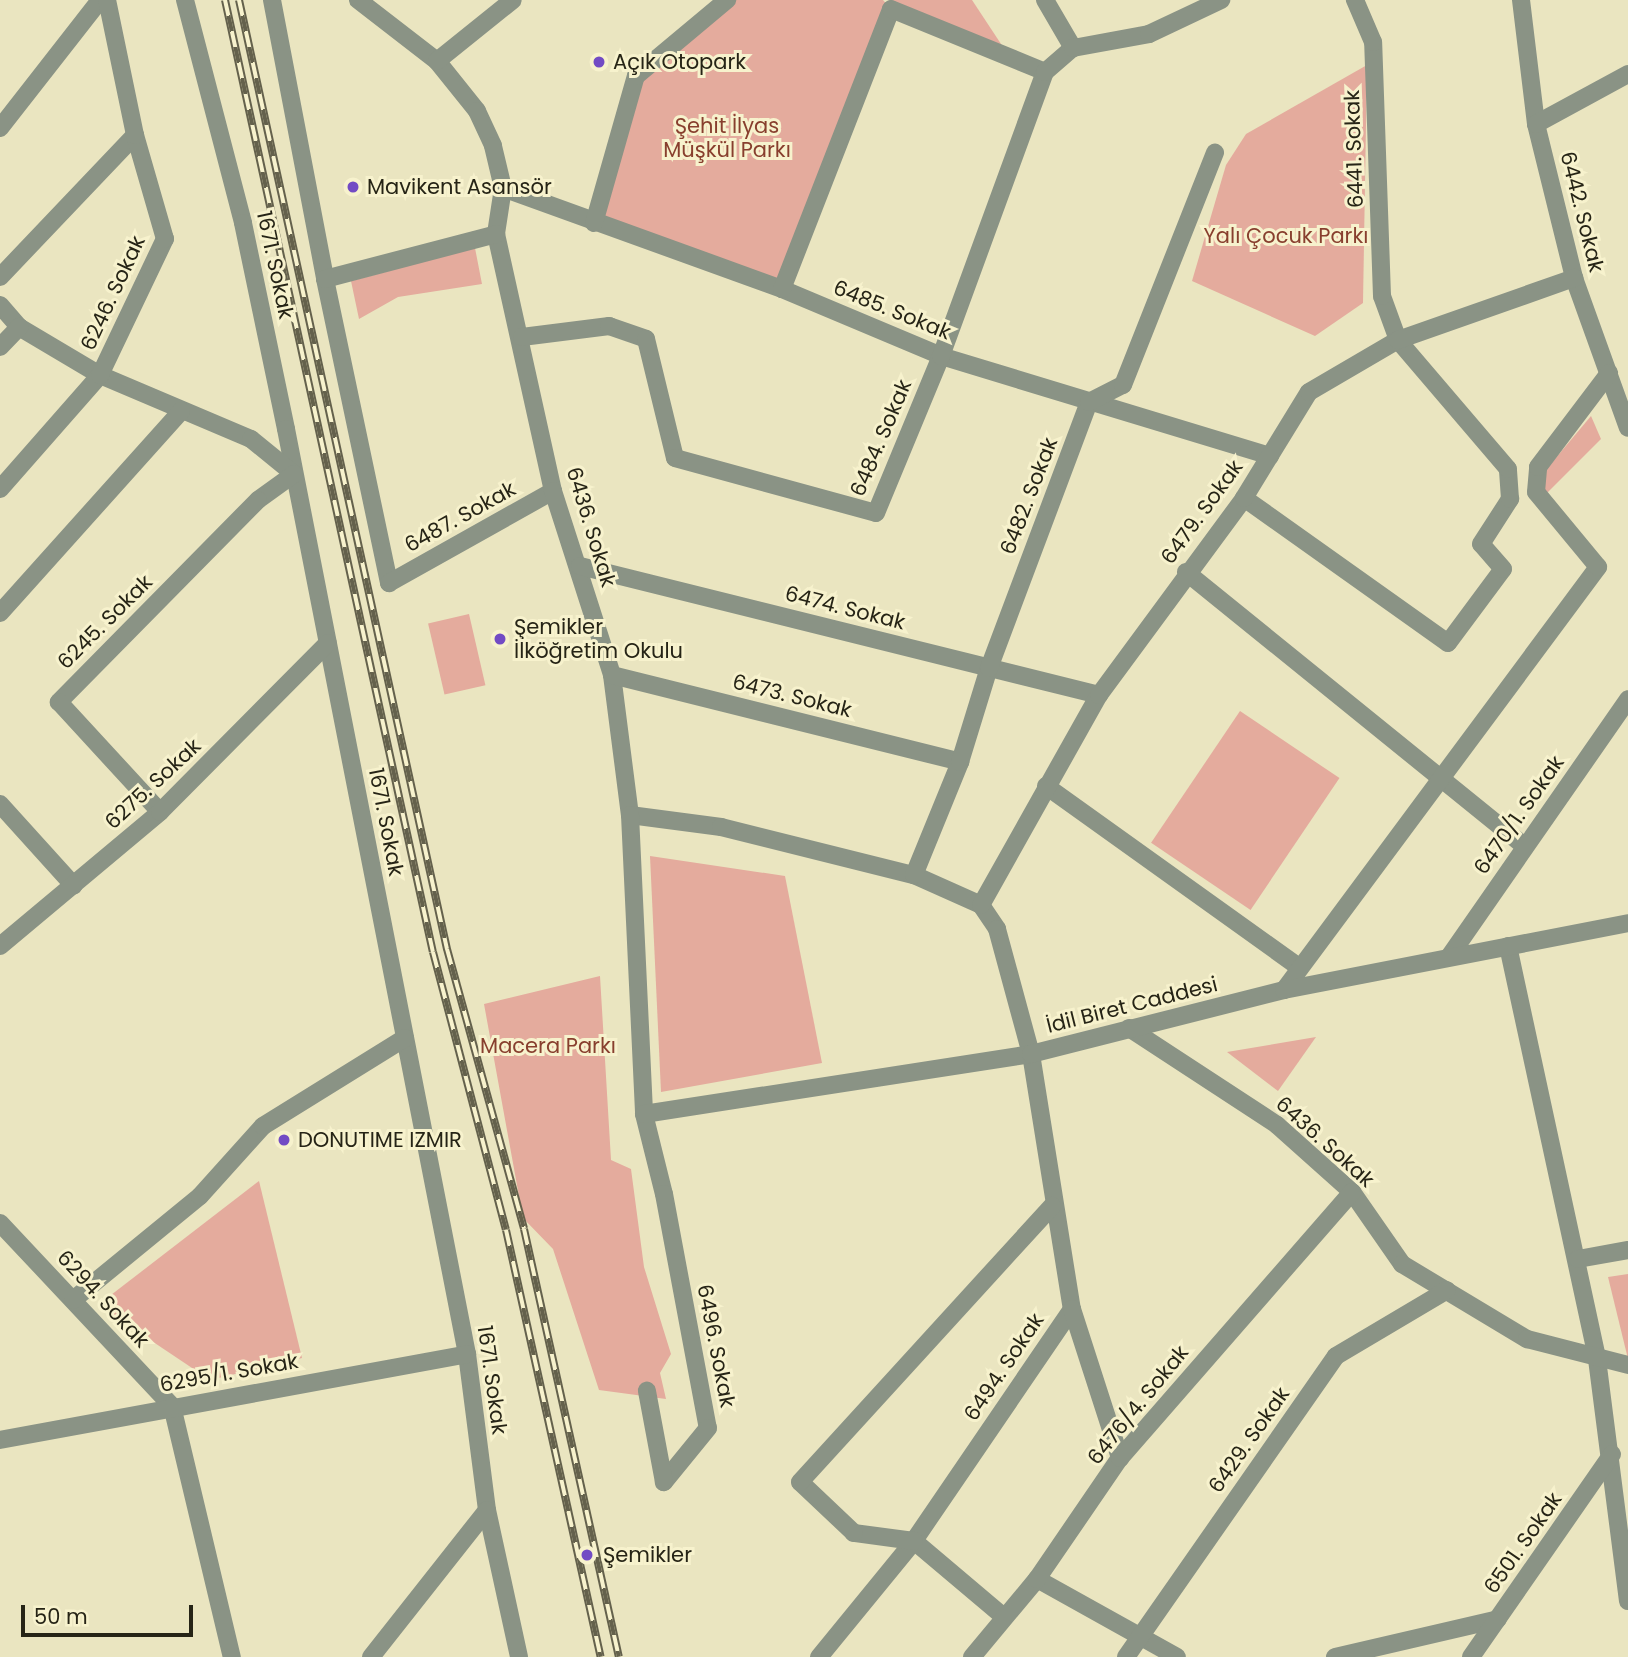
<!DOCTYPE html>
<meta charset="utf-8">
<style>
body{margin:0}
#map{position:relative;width:1628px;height:1657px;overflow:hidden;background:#eae5c0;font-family:Poppins,sans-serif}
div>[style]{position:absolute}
.green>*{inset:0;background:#e4ab9d;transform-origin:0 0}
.minor>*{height:18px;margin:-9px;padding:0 9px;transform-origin:9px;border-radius:9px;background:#8a9385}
.rail>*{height:8px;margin-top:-4px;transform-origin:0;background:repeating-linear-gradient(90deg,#f7f2cd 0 16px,#64614c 0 32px);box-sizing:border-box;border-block:2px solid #64614c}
.dots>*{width:19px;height:19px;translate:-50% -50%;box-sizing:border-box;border:4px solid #f7f2cd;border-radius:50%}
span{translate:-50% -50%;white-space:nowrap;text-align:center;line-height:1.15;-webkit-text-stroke:6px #f7f2cd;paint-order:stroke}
.poi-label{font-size:21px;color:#262416}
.left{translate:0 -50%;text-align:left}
.park-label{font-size:21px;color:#883f2e}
.street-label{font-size:21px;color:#262416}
.scale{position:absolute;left:21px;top:1605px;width:172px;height:32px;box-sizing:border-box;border:4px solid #262416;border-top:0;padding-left:9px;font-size:21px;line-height:24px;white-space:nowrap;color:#262416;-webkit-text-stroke:5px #f7f2cd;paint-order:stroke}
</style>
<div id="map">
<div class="green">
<div style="clip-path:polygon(727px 0,883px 0,891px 9px,782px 289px,594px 223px,636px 76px)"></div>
<div style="clip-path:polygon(889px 0,972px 0,1003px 47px,893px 5px)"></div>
<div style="clip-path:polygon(1367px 65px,1363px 303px,1315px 336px,1192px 281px,1226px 165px,1246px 134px)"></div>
<div style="clip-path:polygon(475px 248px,482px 284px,398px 297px,359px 319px,351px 281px)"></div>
<div style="clip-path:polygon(1591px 416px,1601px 439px,1546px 494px,1541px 489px,1544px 472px)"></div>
<div style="left:469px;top:614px;width:73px;height:42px;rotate:77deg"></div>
<div style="left:1240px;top:711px;width:120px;height:159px;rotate:34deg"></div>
<div style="clip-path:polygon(650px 856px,785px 876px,822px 1063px,661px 1092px)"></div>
<div style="clip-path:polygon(600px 976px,611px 1160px,631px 1169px,644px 1267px,671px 1354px,660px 1373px,666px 1399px,599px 1390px,553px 1249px,523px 1218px,484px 1004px)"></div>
<div style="clip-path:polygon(1316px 1037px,1278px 1091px,1227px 1052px)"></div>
<div style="clip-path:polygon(259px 1181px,302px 1358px,210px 1380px,98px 1305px)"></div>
<div style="clip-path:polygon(1628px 1274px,1628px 1359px,1608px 1277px)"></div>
</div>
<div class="minor">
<div style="left:185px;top:0;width:230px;rotate:75.4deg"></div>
<div style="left:243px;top:223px;width:210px;rotate:78.2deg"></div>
<div style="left:286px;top:429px;width:943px;rotate:78.93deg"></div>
<div style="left:467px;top:1354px;width:157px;rotate:82.7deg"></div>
<div style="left:487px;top:1510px;width:150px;rotate:77.7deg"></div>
<div style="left:272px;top:0;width:284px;rotate:79.2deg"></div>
<div style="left:325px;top:279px;width:311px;rotate:78.1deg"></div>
<div style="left:389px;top:583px;width:188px;rotate:-29.3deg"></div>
<div style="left:358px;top:0;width:100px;rotate:37.7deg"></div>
<div style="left:437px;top:61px;width:64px;rotate:51.3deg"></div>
<div style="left:477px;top:111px;width:38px;rotate:65deg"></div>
<div style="left:493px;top:146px;width:43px;rotate:76.6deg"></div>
<div style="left:503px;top:188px;width:47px;rotate:98.7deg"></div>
<div style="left:496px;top:234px;width:263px;rotate:77.5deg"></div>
<div style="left:553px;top:491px;width:193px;rotate:72.2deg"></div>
<div style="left:612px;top:675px;width:141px;rotate:82.7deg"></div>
<div style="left:630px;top:815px;width:92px;rotate:7.5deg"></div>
<div style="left:721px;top:827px;width:199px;rotate:14deg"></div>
<div style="left:914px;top:875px;width:73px;rotate:24.1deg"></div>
<div style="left:981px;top:905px;width:29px;rotate:56deg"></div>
<div style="left:997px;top:929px;width:130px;rotate:74.8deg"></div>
<div style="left:1031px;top:1054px;width:258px;rotate:80.9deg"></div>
<div style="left:1072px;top:1309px;width:281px;rotate:124.3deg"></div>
<div style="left:914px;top:1541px;width:150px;rotate:129.3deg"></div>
<div style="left:1045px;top:0;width:56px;rotate:59.7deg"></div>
<div style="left:1521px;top:0;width:125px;rotate:83.1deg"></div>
<div style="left:1536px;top:124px;width:159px;rotate:76.1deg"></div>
<div style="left:1574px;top:278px;width:159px;rotate:70.2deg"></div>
<div style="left:437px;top:61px;width:97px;rotate:-38.8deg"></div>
<div style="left:1536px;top:124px;width:105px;rotate:-28.5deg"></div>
<div style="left:0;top:128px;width:162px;rotate:-52deg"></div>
<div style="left:503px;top:188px;width:297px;rotate:19.9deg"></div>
<div style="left:782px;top:289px;width:173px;rotate:22.8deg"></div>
<div style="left:941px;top:356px;width:344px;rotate:16.9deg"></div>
<div style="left:594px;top:223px;width:153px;rotate:-74.1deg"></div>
<div style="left:636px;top:76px;width:119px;rotate:-39.9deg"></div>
<div style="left:0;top:277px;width:196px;rotate:-46.4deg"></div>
<div style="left:325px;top:279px;width:177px;rotate:-14.7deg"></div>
<div style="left:782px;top:289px;width:300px;rotate:-68.7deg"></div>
<div style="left:891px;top:9px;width:166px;rotate:22.2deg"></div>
<div style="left:0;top:305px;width:29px;rotate:49deg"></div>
<div style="left:19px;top:327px;width:94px;rotate:30.7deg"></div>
<div style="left:100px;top:375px;width:164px;rotate:23deg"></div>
<div style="left:251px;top:439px;width:55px;rotate:39.1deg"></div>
<div style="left:294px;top:474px;width:44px;rotate:144.2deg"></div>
<div style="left:258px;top:500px;width:284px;rotate:134.6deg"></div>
<div style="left:59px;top:702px;width:149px;rotate:47.4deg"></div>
<div style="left:522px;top:337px;width:88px;rotate:-7.2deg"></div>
<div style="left:609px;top:326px;width:39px;rotate:19deg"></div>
<div style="left:646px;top:339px;width:122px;rotate:76.3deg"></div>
<div style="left:675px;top:458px;width:208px;rotate:15.3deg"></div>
<div style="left:876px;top:513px;width:170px;rotate:-67.5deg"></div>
<div style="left:941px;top:356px;width:302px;rotate:-69.9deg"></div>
<div style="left:1045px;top:72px;width:37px;rotate:-41deg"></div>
<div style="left:1073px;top:48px;width:77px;rotate:-10.4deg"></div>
<div style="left:1149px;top:34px;width:80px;rotate:-25.3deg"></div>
<div style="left:0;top:347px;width:28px;rotate:-46deg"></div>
<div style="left:0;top:489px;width:152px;rotate:-48.7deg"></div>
<div style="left:100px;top:375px;width:151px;rotate:-64.5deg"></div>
<div style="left:165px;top:239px;width:108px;rotate:-106.1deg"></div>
<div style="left:135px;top:135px;width:138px;rotate:-101.7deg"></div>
<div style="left:1244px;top:498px;width:250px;rotate:35.4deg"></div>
<div style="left:1448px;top:643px;width:92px;rotate:-53.4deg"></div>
<div style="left:1503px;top:569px;width:33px;rotate:-131deg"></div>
<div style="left:1481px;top:544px;width:54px;rotate:-57.2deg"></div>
<div style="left:1510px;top:499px;width:30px;rotate:-94deg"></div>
<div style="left:1508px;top:469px;width:170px;rotate:-130.5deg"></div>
<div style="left:1398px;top:340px;width:47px;rotate:-110deg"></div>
<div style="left:1382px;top:296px;width:254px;rotate:-92deg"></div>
<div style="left:1373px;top:42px;width:46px;rotate:-113.2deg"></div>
<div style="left:580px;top:566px;width:535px;rotate:13.96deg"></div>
<div style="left:1186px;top:572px;width:435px;rotate:39deg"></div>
<div style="left:0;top:613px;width:271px;rotate:-48.1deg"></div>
<div style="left:612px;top:675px;width:359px;rotate:14deg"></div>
<div style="left:1046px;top:786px;width:312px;rotate:35.6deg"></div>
<div style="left:0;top:804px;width:110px;rotate:47.9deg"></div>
<div style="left:630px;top:815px;width:299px;rotate:87.3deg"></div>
<div style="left:644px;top:1114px;width:82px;rotate:76deg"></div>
<div style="left:664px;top:1194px;width:238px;rotate:79.4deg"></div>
<div style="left:708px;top:1428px;width:70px;rotate:129.2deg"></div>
<div style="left:664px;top:1482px;width:93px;rotate:-100.6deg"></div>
<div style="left:914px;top:875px;width:122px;rotate:-67.8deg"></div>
<div style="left:960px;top:762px;width:98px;rotate:-72.9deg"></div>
<div style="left:989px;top:668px;width:284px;rotate:-69.4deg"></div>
<div style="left:1089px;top:402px;width:38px;rotate:-27deg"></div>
<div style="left:1123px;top:385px;width:250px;rotate:-68.4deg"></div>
<div style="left:981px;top:905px;width:241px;rotate:-60.7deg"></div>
<div style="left:1099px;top:695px;width:245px;rotate:-53.6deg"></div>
<div style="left:1244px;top:498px;width:124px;rotate:-58.5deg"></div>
<div style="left:1309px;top:392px;width:103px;rotate:-30.3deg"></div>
<div style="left:1398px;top:340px;width:187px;rotate:-19.4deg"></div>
<div style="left:0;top:946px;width:209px;rotate:-39.9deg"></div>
<div style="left:160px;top:812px;width:238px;rotate:-45.2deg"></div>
<div style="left:1508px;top:946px;width:422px;rotate:77.8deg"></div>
<div style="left:1597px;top:1359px;width:244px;rotate:82.7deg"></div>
<div style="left:1449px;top:957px;width:314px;rotate:-55.2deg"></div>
<div style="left:1284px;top:990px;width:527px;rotate:-53.41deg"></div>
<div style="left:1598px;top:567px;width:97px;rotate:-129.6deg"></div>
<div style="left:1536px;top:492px;width:25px;rotate:-85deg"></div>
<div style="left:1538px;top:467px;width:118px;rotate:-52.9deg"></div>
<div style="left:1129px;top:1028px;width:177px;rotate:33.2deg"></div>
<div style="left:1277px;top:1125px;width:101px;rotate:41.8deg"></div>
<div style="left:1352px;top:1192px;width:88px;rotate:55.2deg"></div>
<div style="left:1402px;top:1264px;width:146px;rotate:31deg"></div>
<div style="left:1527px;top:1339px;width:104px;rotate:14.4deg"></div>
<div style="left:644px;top:1114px;width:392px;rotate:-8.8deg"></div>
<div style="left:1031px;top:1054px;width:261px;rotate:-14.2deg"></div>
<div style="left:1284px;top:990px;width:350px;rotate:-11deg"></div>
<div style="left:0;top:1223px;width:251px;rotate:46.8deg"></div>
<div style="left:172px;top:1406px;width:258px;rotate:76.6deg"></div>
<div style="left:1578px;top:1259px;width:51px;rotate:-10.2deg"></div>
<div style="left:73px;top:1300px;width:164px;rotate:-39.3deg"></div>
<div style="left:200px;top:1196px;width:94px;rotate:-48deg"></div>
<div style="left:263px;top:1126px;width:167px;rotate:-31.8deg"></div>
<div style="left:1072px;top:1309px;width:157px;rotate:72.1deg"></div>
<div style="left:0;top:1440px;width:475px;rotate:-10.4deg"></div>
<div style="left:1037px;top:1579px;width:160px;rotate:29.1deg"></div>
<div style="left:1004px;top:1617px;width:118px;rotate:-139.8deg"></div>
<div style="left:914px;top:1541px;width:61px;rotate:-172.4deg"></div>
<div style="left:854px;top:1533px;width:74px;rotate:-136.6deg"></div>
<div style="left:800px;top:1482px;width:374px;rotate:-47.6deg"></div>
<div style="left:371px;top:1657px;width:187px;rotate:-51.7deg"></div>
<div style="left:972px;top:1657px;width:102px;rotate:-50.2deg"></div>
<div style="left:1037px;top:1579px;width:147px;rotate:-55.6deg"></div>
<div style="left:1120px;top:1458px;width:353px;rotate:-48.9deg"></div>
<div style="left:1126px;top:1657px;width:367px;rotate:-55.1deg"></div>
<div style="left:1336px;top:1356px;width:129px;rotate:-30.7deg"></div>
<div style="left:1335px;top:1657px;width:167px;rotate:-13.1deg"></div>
<div style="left:1471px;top:1657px;width:247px;rotate:-55.2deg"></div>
</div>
<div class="rail">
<div style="left:225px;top:0;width:974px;rotate:77.68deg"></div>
<div style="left:433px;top:952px;width:287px;rotate:75.3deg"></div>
<div style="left:506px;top:1230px;width:437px;rotate:77.5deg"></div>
<div style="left:239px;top:0;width:972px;rotate:77.64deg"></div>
<div style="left:447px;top:949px;width:290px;rotate:74.6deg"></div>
<div style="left:524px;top:1229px;width:438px;rotate:77.5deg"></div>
</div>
<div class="dots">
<div style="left:599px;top:62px;background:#724bc4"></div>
<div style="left:353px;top:187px;background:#724bc4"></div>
<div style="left:500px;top:639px;background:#724bc4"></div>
<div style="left:284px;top:1140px;background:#724bc4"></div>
<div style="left:587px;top:1555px;background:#724bc4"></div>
</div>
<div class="poi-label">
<span class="left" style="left:613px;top:62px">Açık Otopark</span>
<span class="left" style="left:367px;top:187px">Mavikent Asansör</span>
<span class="left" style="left:514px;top:639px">Şemikler<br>İlköğretim Okulu</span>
<span class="left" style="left:298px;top:1140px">DONUTIME IZMIR</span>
<span class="left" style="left:603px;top:1555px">Şemikler</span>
</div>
<div class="park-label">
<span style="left:727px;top:138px">Şehit İlyas<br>Müşkül Parkı</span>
<span style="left:1286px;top:236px">Yalı Çocuk Parkı</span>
<span style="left:548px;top:1046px">Macera Parkı</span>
</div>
<div class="street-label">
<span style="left:1354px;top:149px;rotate:-92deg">6441. Sokak</span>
<span style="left:1582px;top:212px;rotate:76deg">6442. Sokak</span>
<span style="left:275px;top:265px;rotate:78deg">1671. Sokak</span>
<span style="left:113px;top:293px;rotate:-65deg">6246. Sokak</span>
<span style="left:892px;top:310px;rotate:22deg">6485. Sokak</span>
<span style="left:881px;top:438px;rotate:-67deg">6484. Sokak</span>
<span style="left:1029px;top:496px;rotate:-69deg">6482. Sokak</span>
<span style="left:1202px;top:512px;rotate:-54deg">6479. Sokak</span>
<span style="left:460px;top:517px;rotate:-29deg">6487. Sokak</span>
<span style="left:591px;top:527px;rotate:73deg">6436. Sokak</span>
<span style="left:845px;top:608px;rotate:14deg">6474. Sokak</span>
<span style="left:105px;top:622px;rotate:-45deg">6245. Sokak</span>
<span style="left:792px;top:696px;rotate:14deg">6473. Sokak</span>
<span style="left:153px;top:784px;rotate:-43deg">6275. Sokak</span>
<span style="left:1519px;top:815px;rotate:-55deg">6470/1. Sokak</span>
<span style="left:386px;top:822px;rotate:79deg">1671. Sokak</span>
<span style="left:1132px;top:1005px;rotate:-14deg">İdil Biret Caddesi</span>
<span style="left:1325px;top:1142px;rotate:42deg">6436. Sokak</span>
<span style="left:103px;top:1299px;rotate:47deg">6294. Sokak</span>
<span style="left:716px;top:1346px;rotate:79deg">6496. Sokak</span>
<span style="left:1004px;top:1367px;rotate:-56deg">6494. Sokak</span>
<span style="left:229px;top:1373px;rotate:-10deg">6295/1. Sokak</span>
<span style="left:492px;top:1380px;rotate:82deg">1671. Sokak</span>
<span style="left:1138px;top:1405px;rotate:-51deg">6476/4. Sokak</span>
<span style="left:1249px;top:1440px;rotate:-55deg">6429. Sokak</span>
<span style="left:1523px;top:1543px;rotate:-55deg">6501. Sokak</span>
</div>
<div class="scale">50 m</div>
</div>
